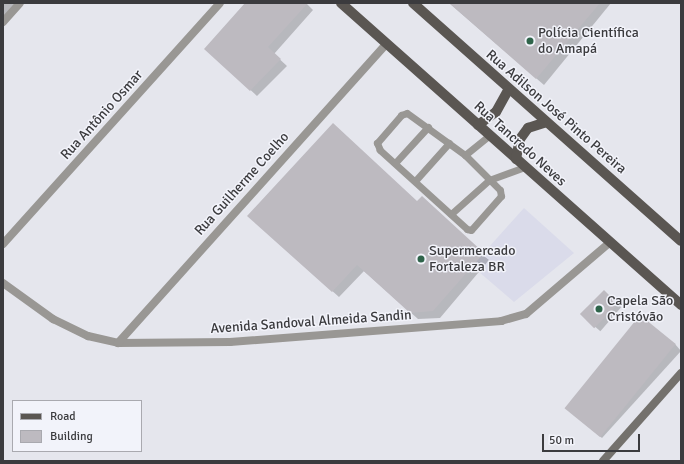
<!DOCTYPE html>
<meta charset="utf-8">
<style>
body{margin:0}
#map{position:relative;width:684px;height:464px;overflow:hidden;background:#e5e6ed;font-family:Signika,sans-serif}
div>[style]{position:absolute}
.built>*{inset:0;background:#dadbea}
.shadow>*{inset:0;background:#0003;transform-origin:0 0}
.building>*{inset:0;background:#bdbac0;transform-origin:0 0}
.lane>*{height:7px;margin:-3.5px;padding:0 3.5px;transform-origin:3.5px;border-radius:3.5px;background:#999794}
.street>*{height:8px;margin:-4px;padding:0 4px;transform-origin:4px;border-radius:4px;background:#999794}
.secondary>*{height:8px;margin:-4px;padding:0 4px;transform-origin:4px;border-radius:4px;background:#74716d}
.primary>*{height:10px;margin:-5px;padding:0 5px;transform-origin:5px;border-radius:5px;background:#5a5652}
.dots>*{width:11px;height:11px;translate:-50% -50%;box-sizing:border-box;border:2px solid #f2f3fa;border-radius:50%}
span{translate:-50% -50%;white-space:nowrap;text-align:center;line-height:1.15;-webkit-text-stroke:3px #f2f3fa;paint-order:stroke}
.poi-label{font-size:14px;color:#3b3b3e}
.left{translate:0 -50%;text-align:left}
.street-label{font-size:14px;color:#3b3b3e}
.frame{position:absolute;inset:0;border:4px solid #3b3b3e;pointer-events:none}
.legend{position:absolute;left:12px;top:400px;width:130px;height:52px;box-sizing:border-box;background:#f2f3fa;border:1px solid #a9a9af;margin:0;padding:5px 7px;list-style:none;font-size:12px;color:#3b3b3e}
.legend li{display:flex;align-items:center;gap:8px;height:20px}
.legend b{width:20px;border:1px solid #a9a9af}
.scale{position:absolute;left:542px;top:434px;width:98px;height:18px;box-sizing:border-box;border:2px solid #3b3b3e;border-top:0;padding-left:5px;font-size:12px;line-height:14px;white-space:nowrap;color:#3b3b3e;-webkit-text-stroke:3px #f2f3fa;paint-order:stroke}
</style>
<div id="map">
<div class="built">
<div style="clip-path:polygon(524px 208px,574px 253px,514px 302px,472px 266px)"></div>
</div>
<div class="shadow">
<div style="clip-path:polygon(3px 3px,20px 3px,3px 21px)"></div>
<div style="clip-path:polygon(247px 3px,306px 3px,313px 10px,274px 54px,287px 66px,257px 96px,212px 55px)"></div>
<div style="clip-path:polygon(449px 3px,611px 3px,544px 85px)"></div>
<div style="clip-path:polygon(417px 203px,489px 260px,440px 318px,418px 319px,364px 271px,339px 297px,255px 222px)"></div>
<div style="left:604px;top:292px;width:23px;height:32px;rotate:41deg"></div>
<div style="clip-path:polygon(675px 344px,681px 351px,602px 438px,568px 410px)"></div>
</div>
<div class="building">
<div style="clip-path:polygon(245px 3px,308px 3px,268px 47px,281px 59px,250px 91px,204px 49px)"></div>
<div style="clip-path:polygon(449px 3px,600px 3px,536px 79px)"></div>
<div style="clip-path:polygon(333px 123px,417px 201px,422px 196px,484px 253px,433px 311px,410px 313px,357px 265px,332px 292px,247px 216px)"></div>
<div style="left:604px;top:290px;width:20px;height:34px;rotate:45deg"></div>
<div style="left:640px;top:315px;width:46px;height:120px;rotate:39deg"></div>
</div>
<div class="lane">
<div style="left:465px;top:155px;width:49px;rotate:45deg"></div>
<div style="left:500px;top:190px;width:6px;rotate:81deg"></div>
<div style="left:501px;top:196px;width:45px;rotate:131.4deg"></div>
<div style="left:471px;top:230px;width:4px;rotate:-166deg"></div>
<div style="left:467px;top:229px;width:118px;rotate:-137.8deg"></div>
<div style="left:380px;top:150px;width:8px;rotate:-113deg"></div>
<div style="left:377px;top:143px;width:37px;rotate:-49deg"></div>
<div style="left:401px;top:115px;width:6px;rotate:-18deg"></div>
<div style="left:407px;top:113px;width:72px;rotate:35.9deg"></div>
<div style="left:465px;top:155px;width:32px;rotate:-39deg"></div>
<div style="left:395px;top:163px;width:49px;rotate:-47.5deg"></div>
<div style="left:415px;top:181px;width:51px;rotate:-48.2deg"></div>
<div style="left:451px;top:214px;width:51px;rotate:-41.8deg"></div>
<div style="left:489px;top:180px;width:38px;rotate:-20deg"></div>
</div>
<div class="street">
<div style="left:3px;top:22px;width:25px;rotate:-48deg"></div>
<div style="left:3px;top:244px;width:324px;rotate:-48deg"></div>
<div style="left:3px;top:283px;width:62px;rotate:35.8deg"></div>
<div style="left:53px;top:319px;width:39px;rotate:26deg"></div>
<div style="left:88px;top:336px;width:31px;rotate:13deg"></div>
<div style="left:118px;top:343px;width:112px;rotate:-0.5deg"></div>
<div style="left:230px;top:342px;width:272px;rotate:-4.4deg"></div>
<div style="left:501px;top:321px;width:26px;rotate:-16deg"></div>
<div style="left:526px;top:314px;width:109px;rotate:-40.5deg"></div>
<div style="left:118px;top:343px;width:402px;rotate:-48.1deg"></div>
</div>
<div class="secondary">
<div style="left:603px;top:461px;width:118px;rotate:-48.4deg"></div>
</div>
<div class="primary">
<div style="left:341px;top:3px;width:455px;rotate:41.6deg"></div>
<div style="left:413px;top:3px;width:358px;rotate:41.6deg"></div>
<div style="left:478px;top:125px;width:22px;rotate:-36deg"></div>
<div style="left:496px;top:112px;width:25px;rotate:-61deg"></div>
<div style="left:516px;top:159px;width:20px;rotate:-79deg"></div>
<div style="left:520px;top:139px;width:14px;rotate:-54deg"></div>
<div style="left:528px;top:128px;width:19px;rotate:-18deg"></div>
</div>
<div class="dots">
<div style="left:530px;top:41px;background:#2f644a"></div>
<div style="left:421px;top:259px;background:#2f644a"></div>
<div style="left:599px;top:309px;background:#2f644a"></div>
</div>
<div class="poi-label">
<span class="left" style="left:538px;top:41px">Polícia Científica<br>do Amapá</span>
<span class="left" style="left:429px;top:259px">Supermercado<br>Fortaleza BR</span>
<span class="left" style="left:607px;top:309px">Capela São<br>Cristóvão</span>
</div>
<div class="street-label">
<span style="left:556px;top:112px;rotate:41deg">Rua Adilson José Pinto Pereira</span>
<span style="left:102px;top:115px;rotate:-48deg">Rua Antônio Osmar</span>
<span style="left:520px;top:144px;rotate:42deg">Rua Tancredo Neves</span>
<span style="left:242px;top:184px;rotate:-48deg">Rua Guilherme Coelho</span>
<span style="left:311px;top:322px;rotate:-4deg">Avenida Sandoval Almeida Sandin</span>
</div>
<div class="frame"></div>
<ul class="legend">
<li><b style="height:5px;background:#5a5652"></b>Road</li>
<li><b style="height:11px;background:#bdbac0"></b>Building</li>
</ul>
<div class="scale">50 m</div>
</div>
